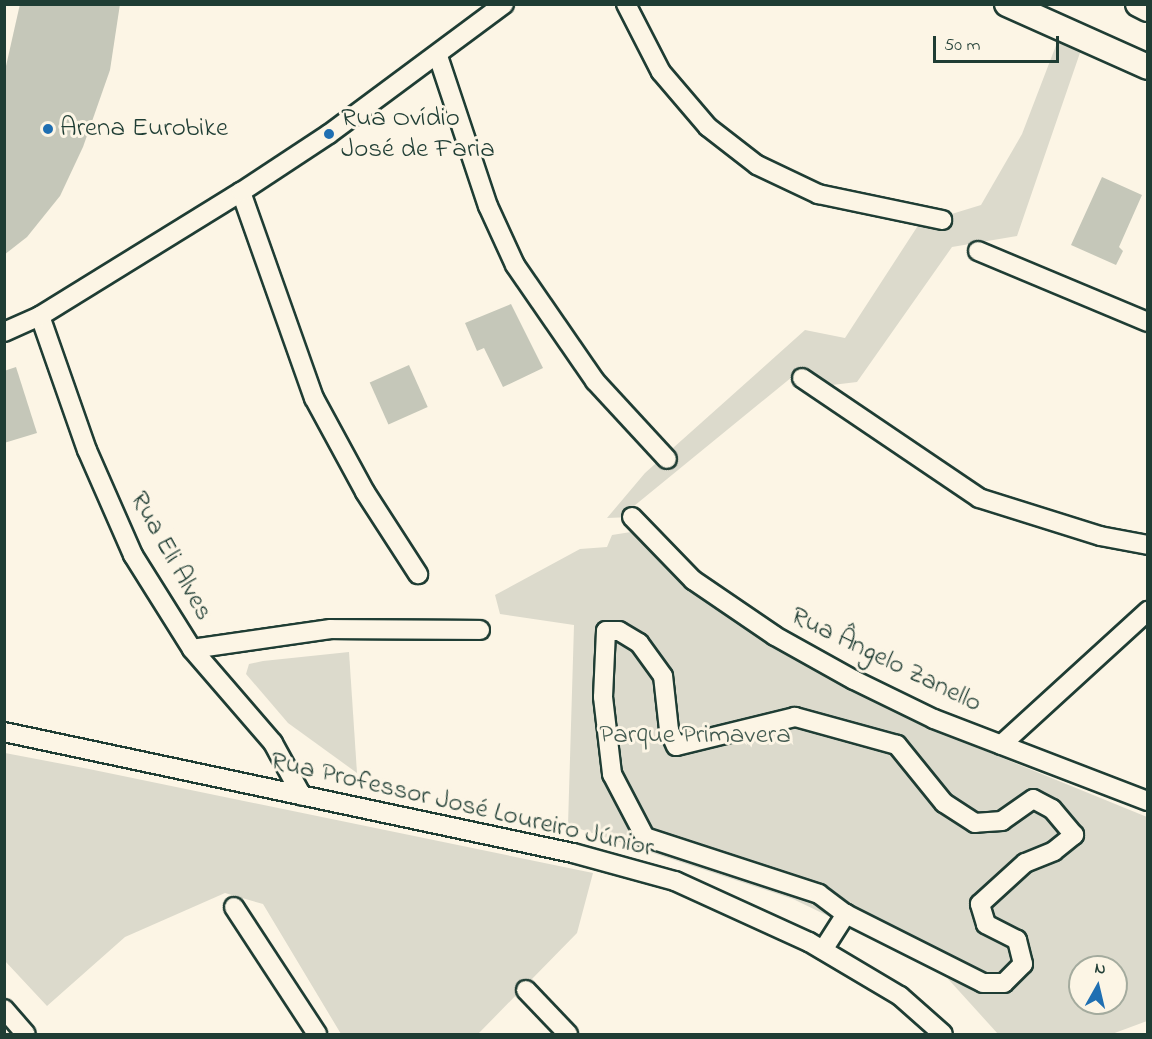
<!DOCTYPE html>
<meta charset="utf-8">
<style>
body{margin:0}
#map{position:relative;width:1152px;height:1039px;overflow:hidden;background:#fcf5e5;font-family:"Indie Flower",sans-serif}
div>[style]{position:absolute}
.green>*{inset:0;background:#dcdacc}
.building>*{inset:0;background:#c5c7b9;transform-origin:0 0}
.roads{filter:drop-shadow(2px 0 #1f3d34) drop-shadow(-2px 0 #1f3d34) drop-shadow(0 2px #1f3d34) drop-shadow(0 -2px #1f3d34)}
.street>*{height:18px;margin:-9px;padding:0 9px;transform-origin:9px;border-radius:9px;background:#fcf5e5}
.secondary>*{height:24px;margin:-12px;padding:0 12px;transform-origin:12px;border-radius:12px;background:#fcf5e5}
.dots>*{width:16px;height:16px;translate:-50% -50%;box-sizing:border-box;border:3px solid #fcf5e5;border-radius:50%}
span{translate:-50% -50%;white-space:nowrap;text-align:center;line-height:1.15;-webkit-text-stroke:6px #fcf5e5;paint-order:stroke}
.poi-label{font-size:27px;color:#1f3d34}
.left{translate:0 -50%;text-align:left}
.street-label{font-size:27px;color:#1f3d34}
.park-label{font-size:27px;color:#455c52}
.frame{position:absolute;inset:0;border:6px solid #1f3d34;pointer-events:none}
.north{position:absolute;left:1068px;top:955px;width:60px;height:60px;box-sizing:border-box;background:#fcf5e5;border:2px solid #a4ab9e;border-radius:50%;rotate:8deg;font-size:16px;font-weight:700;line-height:24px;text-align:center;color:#1f3d34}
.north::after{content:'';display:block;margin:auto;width:21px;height:27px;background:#1f6fb2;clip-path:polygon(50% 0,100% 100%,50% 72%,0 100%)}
.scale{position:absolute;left:933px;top:36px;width:126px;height:27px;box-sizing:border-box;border:3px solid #1f3d34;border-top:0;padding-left:8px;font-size:18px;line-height:21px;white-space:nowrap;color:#1f3d34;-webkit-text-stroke:4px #fcf5e5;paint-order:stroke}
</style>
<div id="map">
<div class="green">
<div style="clip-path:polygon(1060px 35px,1082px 47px,1017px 236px,952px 247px,857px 382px,832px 385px,803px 368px,634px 506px,632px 517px,607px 518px,645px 473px,805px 330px,845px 338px,919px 224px,981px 205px,1022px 134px)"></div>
<div style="clip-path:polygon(evenodd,631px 532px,678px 581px,912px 721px,1147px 817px,1147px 1021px,1112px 1034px,998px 1034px,940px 970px,793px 899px,568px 825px,574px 625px,500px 614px,495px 595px,580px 549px,607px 547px,612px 535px,631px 532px,1080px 967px,1116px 967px,1116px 1003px,1080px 1003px,1080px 967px)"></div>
<div style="clip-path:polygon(349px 652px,357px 773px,288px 723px,246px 674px,249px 664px,263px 661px)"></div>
<div style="clip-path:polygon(5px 753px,89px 769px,593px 873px,577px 933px,478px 1034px,341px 1034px,263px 904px,225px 893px,125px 937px,47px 1006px,5px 961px)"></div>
</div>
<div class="building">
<div style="clip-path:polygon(20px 4px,120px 4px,110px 70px,83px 147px,60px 196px,27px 237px,4px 255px,4px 75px)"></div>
<div style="clip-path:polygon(1102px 177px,1142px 195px,1119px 247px,1123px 251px,1116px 265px,1071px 245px)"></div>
<div style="clip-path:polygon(511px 304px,543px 368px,503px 387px,484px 348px,477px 351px,465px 323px)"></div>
<div style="left:409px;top:365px;width:46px;height:43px;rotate:66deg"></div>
<div style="clip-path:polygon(16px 367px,37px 433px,4px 443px,4px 371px)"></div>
</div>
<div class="roads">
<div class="street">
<div style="left:626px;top:4px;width:76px;rotate:62.8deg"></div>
<div style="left:661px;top:72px;width:72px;rotate:49.5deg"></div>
<div style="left:708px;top:127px;width:62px;rotate:37.8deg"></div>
<div style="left:757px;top:165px;width:68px;rotate:25.4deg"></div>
<div style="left:818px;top:194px;width:127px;rotate:11.8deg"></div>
<div style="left:438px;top:56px;width:158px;rotate:71.6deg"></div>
<div style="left:488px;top:206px;width:65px;rotate:65.4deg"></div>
<div style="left:515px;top:265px;width:141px;rotate:55.4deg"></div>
<div style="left:595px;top:381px;width:106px;rotate:47.3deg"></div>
<div style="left:241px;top:192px;width:219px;rotate:70.5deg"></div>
<div style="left:314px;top:398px;width:107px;rotate:61.5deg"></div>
<div style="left:365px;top:492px;width:98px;rotate:57.1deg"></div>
<div style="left:978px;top:251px;width:184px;rotate:22.7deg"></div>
<div style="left:40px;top:316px;width:142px;rotate:70.7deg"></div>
<div style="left:87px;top:450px;width:115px;rotate:66.3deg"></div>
<div style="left:133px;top:555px;width:111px;rotate:57.9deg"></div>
<div style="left:192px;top:649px;width:124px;rotate:49.2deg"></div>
<div style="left:273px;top:743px;width:60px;rotate:61.3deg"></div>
<div style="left:4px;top:332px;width:39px;rotate:-24deg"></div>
<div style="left:40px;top:316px;width:236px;rotate:-31.7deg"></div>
<div style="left:241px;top:192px;width:105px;rotate:-33.4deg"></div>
<div style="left:329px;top:134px;width:218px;rotate:-36.6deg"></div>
<div style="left:802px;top:378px;width:214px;rotate:34.1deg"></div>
<div style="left:979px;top:498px;width:127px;rotate:17.4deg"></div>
<div style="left:1100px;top:536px;width:49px;rotate:10.6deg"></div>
<div style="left:632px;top:517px;width:88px;rotate:45.9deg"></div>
<div style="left:693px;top:580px;width:99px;rotate:34.3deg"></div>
<div style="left:775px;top:636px;width:90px;rotate:29.1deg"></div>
<div style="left:854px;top:680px;width:89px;rotate:26deg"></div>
<div style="left:934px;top:719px;width:229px;rotate:21deg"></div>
<div style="left:192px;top:649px;width:140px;rotate:-8.2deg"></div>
<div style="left:331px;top:629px;width:149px;rotate:0.4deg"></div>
<div style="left:4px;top:732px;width:582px;rotate:12.01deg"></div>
<div style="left:573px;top:853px;width:106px;rotate:15.4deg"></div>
<div style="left:675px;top:881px;width:147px;rotate:24.5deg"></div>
<div style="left:809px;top:942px;width:106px;rotate:30.7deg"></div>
<div style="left:900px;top:996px;width:57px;rotate:41.5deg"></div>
<div style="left:1001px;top:745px;width:199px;rotate:-42.4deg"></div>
<div style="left:234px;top:907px;width:152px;rotate:56.8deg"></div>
<div style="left:823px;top:950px;width:43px;rotate:-57.4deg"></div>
<div style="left:846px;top:914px;width:153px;rotate:26.7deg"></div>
<div style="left:983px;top:983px;width:21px"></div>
<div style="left:1004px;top:983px;width:27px;rotate:-45deg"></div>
<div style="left:1023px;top:964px;width:25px;rotate:-104deg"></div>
<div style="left:1017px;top:940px;width:35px;rotate:-153deg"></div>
<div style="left:986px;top:924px;width:21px;rotate:-107deg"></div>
<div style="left:980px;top:904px;width:61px;rotate:-42.3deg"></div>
<div style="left:1025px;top:863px;width:31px;rotate:-22deg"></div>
<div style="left:1054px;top:851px;width:26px;rotate:-39deg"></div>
<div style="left:1074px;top:835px;width:34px;rotate:-130deg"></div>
<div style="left:1052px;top:809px;width:21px;rotate:-152deg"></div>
<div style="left:1033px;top:799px;width:38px;rotate:145deg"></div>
<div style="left:1002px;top:821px;width:27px;rotate:176deg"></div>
<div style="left:975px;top:823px;width:37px;rotate:-147deg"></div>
<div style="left:944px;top:803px;width:75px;rotate:-129deg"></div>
<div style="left:897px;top:745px;width:106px;rotate:-164.6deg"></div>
<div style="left:795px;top:717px;width:122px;rotate:166.3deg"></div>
<div style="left:676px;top:746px;width:17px;rotate:-114deg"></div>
<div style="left:669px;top:730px;width:54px;rotate:-96.3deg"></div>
<div style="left:663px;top:676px;width:41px;rotate:-126deg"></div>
<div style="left:639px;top:643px;width:23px;rotate:-149deg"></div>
<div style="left:619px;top:631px;width:13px;rotate:180deg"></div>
<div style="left:606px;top:631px;width:66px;rotate:92.6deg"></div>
<div style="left:603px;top:697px;width:78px;rotate:83.3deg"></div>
<div style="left:612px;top:774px;width:71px;rotate:62.4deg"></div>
<div style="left:645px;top:837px;width:183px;rotate:18.1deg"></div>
<div style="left:819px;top:894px;width:34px;rotate:37deg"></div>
<div style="left:526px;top:990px;width:61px;rotate:46.3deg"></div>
<div style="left:4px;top:1009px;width:33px;rotate:49deg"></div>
</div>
<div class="secondary">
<div style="left:1007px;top:4px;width:154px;rotate:24.1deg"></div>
<div style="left:1138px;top:4px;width:11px;rotate:27deg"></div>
</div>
</div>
<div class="dots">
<div style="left:48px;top:129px;background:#1f6fb2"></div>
<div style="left:329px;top:134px;background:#1f6fb2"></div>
</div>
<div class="poi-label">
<span class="left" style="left:341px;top:134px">Rua Ovídio<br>José de Faria</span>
<span class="left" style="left:60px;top:129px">Arena Eurobike</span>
</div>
<div class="street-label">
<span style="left:171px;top:556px;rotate:61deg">Rua Eli Alves</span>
<span style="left:886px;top:660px;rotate:26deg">Rua Ângelo Zanello</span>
<span style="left:462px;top:805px;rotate:13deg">Rua Professor José Loureiro Júnior</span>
</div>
<div class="park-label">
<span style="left:695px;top:736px">Parque Primavera</span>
</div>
<div class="frame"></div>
<div class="north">N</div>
<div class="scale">50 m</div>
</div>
